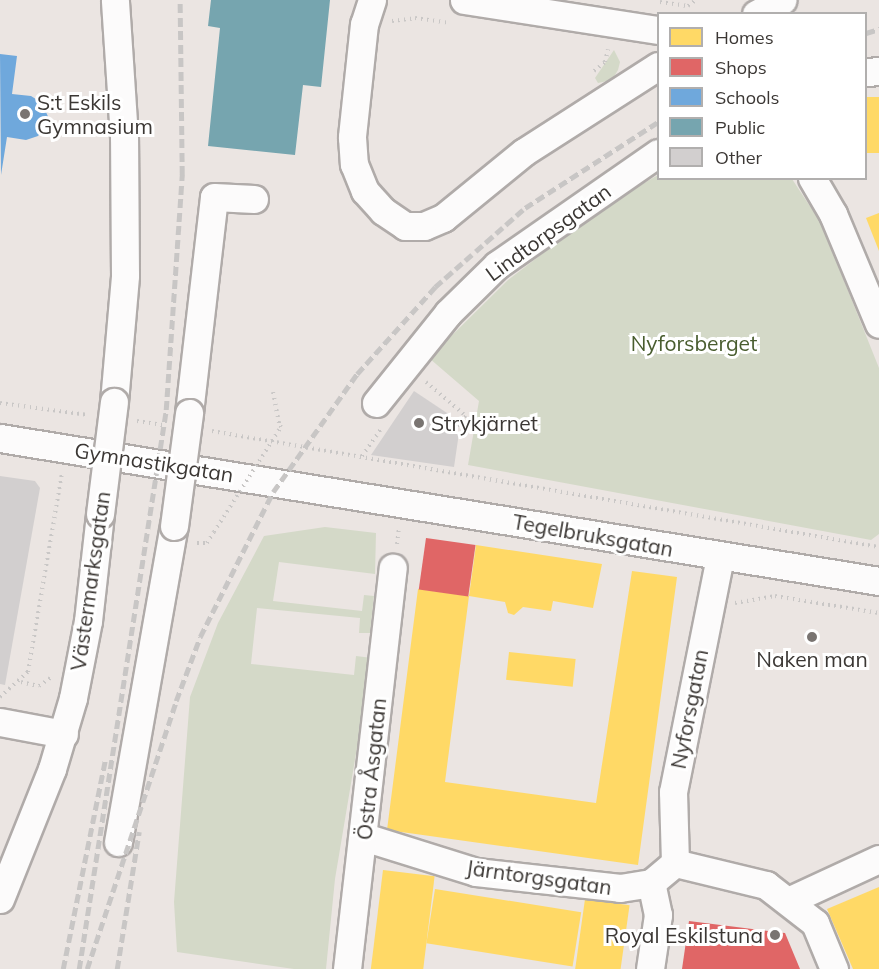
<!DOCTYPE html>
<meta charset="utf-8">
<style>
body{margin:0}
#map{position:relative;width:879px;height:969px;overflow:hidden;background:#ebe5e2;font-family:Mulish,sans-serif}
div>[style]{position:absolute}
.green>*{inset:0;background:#d4d9c8}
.homes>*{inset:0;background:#ffd966;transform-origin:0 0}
.shops>*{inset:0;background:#e06666;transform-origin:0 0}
.schools>*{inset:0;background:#6fa8dc}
.public>*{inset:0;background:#76a5af}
.building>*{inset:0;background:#d2cfcf}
.path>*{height:4px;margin-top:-2px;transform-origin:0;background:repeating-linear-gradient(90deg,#c9c7c6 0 1.5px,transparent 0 6px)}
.roads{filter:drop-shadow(2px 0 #b0aba9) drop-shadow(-2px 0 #b0aba9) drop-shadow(0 2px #b0aba9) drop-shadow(0 -2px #b0aba9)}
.minor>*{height:27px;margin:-13.5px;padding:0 13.5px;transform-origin:13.5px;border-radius:13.5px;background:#fcfbfb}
.rail>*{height:4.5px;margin-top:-2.25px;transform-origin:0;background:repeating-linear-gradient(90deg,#c8c6c5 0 9px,transparent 0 13.5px)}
.path-bridge>*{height:4px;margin-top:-2px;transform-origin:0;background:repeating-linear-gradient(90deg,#c9c7c6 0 1.5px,transparent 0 6px)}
.bridges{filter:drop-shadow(2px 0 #b0aba9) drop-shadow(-2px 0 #b0aba9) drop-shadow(0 2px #b0aba9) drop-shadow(0 -2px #b0aba9)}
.minor-bridge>*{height:27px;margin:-13.5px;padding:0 13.5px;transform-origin:13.5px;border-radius:13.5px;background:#fcfbfb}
.dots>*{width:16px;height:16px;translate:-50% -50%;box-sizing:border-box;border:3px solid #fff;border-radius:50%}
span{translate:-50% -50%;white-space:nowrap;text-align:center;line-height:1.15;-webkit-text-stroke:6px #fff;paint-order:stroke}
.poi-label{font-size:21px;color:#3b3734}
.left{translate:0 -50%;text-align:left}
.right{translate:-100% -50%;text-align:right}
.street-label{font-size:21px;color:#3b3734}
.park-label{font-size:21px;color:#495d2f}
.legend{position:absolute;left:657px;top:12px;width:210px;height:168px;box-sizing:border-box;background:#fff;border:2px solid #b1afae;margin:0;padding:8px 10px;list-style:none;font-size:18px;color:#3b3734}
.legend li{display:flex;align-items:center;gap:12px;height:30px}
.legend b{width:30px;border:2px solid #b1afae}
</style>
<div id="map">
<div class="green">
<div style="clip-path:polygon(614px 50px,620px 62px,618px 70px,612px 80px,598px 83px,595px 78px)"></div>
<div style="clip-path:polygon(658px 175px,658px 178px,792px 179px,821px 223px,879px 368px,879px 534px,871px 540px,468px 465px,479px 401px,429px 358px,508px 280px,606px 205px)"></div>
<div style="clip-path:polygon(325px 527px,376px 533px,375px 574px,279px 562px,273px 601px,362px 611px,364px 595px,374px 596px,370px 633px,359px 633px,360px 618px,257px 608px,251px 664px,354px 675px,356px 656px,372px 658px,335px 879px,326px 969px,294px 969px,177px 952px,174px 902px,190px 697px,218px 623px,264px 536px)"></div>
</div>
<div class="homes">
<div style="left:879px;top:97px;width:56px;height:13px;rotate:90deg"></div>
<div style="clip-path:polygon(879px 213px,879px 251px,866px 218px)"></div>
<div style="clip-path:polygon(476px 545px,602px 564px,593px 608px,553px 601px,551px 611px,523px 607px,514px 615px,508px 613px,505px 602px,469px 596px)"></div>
<div style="clip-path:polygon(632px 571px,677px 577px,638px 865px,387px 830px,418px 589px,469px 596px,445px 782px,596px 803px)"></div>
<div style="left:509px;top:652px;width:67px;height:28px;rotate:6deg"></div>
<div style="left:383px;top:870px;width:52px;height:100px;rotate:7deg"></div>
<div style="clip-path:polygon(879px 887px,879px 969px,853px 969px,827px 909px)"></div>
<div style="left:435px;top:889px;width:148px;height:55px;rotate:9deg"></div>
<div style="left:585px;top:899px;width:45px;height:71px;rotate:8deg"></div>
</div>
<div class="shops">
<div style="left:426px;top:538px;width:50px;height:52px;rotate:8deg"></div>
<div style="clip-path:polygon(689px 921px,785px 933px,800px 969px,682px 969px)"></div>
</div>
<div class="schools">
<div style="clip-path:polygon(0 54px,17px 56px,12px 94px,31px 96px,42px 103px,50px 121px,38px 136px,26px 140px,7px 137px,1px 175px)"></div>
</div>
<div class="public">
<div style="clip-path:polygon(211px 0,330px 0,321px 87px,303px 85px,295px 155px,208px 146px,220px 28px,208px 26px)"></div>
</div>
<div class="building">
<div style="clip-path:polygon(414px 391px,450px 415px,442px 430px,459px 433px,454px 467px,371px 455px)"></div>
<div style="clip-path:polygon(0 476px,35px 481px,40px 488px,5px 685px,0 684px)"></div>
</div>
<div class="path">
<div style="left:660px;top:2px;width:28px;rotate:8deg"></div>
<div style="left:688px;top:6px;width:10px;rotate:-37deg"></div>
<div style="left:392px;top:21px;width:23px;rotate:-7deg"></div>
<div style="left:415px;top:18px;width:35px;rotate:8deg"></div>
<div style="left:594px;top:71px;width:14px;rotate:-39deg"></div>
<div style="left:605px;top:62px;width:13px;rotate:-77deg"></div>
<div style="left:426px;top:382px;width:52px;rotate:40.4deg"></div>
<div style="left:466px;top:416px;width:16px;rotate:130deg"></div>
<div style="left:273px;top:392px;width:32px;rotate:79deg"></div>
<div style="left:0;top:403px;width:89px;rotate:7.8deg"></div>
<div style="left:137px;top:421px;width:26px;rotate:9deg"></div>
<div style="left:212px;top:431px;width:677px;rotate:9.87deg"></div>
<div style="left:362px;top:456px;width:35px;rotate:-55deg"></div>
<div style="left:197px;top:543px;width:10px"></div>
<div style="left:207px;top:543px;width:13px;rotate:-58deg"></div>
<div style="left:397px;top:544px;width:16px;rotate:-83deg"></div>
<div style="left:735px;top:603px;width:41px;rotate:-9.9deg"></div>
<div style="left:775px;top:596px;width:105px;rotate:9.3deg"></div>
<div style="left:21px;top:682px;width:18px;rotate:13deg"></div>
<div style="left:39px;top:686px;width:14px;rotate:-36deg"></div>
<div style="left:0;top:697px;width:38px;rotate:-42deg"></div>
<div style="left:28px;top:672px;width:201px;rotate:-80.3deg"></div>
</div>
<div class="roads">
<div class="minor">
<div style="left:372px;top:0;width:25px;rotate:108deg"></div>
<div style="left:364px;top:24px;width:114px;rotate:96.1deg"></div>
<div style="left:352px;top:137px;width:27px;rotate:86deg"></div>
<div style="left:354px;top:164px;width:29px;rotate:68deg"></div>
<div style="left:365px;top:191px;width:27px;rotate:48deg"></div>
<div style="left:383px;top:211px;width:27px;rotate:34deg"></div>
<div style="left:405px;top:226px;width:19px"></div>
<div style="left:424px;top:226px;width:21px;rotate:-23deg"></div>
<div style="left:443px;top:218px;width:104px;rotate:-39.2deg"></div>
<div style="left:524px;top:152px;width:159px;rotate:-32.7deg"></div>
<div style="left:464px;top:0;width:196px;rotate:8.8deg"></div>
<div style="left:756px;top:14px;width:30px;rotate:-28deg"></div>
<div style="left:866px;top:72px;width:13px;rotate:-4deg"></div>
<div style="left:812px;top:178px;width:42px;rotate:59.7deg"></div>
<div style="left:833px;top:214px;width:119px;rotate:67.3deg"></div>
<div style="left:114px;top:402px;width:127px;rotate:-85deg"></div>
<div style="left:125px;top:275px;width:138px;rotate:-90.4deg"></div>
<div style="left:124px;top:137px;width:137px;rotate:-93.8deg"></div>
<div style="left:376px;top:403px;width:115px;rotate:-51.3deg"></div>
<div style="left:448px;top:313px;width:69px;rotate:-44.4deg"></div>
<div style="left:497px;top:265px;width:196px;rotate:-34.8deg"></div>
<div style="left:189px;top:413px;width:217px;rotate:-83.4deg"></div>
<div style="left:214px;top:197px;width:40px;rotate:2.9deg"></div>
<div style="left:0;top:438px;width:891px;rotate:9.24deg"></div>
<div style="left:0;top:722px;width:65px;rotate:10.6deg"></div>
<div style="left:364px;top:837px;width:117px;rotate:17.4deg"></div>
<div style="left:476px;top:872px;width:145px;rotate:6.3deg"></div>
<div style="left:620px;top:888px;width:31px;rotate:-9deg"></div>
<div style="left:651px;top:883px;width:31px;rotate:-40deg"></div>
<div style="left:118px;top:842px;width:321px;rotate:-80deg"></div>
<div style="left:675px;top:863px;width:71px;rotate:-91.6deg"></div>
<div style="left:673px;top:792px;width:240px;rotate:-78.7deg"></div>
<div style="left:675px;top:863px;width:94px;rotate:13.6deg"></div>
<div style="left:766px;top:885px;width:62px;rotate:37.8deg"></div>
<div style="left:815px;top:923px;width:50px;rotate:67.6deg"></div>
<div style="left:0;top:899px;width:140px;rotate:-68.2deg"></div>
<div style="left:52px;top:769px;width:74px;rotate:-73.5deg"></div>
<div style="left:73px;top:698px;width:78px;rotate:-79deg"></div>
<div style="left:88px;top:621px;width:108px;rotate:-83.6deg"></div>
<div style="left:788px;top:901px;width:100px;rotate:-24.8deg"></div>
<div style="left:347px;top:969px;width:404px;rotate:-83.5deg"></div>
<div style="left:650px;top:969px;width:55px;rotate:-81.6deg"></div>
<div style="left:658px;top:915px;width:33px;rotate:-102deg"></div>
</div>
</div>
<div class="rail">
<div style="left:866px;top:33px;width:14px;rotate:-17deg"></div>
<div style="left:63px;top:969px;width:213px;rotate:-78.6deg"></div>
<div style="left:79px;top:969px;width:566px;rotate:-81.15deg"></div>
<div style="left:166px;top:410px;width:236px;rotate:-86.1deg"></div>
<div style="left:182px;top:175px;width:175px;rotate:-90.7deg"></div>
<div style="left:87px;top:969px;width:282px;rotate:-71.6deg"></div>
<div style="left:176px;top:701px;width:68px;rotate:-69.4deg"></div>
<div style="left:200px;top:637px;width:162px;rotate:-63.3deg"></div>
<div style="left:273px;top:492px;width:145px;rotate:-54.6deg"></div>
<div style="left:357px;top:374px;width:117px;rotate:-48.1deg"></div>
<div style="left:435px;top:287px;width:120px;rotate:-41.3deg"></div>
<div style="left:525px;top:208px;width:158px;rotate:-32.9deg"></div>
<div style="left:117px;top:969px;width:139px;rotate:-80.9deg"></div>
</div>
<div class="path-bridge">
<div style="left:214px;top:532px;width:125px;rotate:-57.5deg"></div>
<div style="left:281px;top:427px;width:4px;rotate:-117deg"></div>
</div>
<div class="bridges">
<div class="minor-bridge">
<div style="left:100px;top:514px;width:113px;rotate:-82.9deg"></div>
<div style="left:174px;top:526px;width:114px;rotate:-82.4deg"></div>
</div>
</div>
<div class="dots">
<div style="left:25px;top:114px;background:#797471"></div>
<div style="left:419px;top:423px;background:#797471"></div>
<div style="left:812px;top:637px;background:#797471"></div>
<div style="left:775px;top:935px;background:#797471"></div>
</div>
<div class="poi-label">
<span class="left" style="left:37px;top:114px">S:t Eskils<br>Gymnasium</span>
<span class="left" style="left:431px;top:423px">Strykjärnet</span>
<span style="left:812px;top:659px">Naken man</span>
<span class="right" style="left:763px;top:935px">Royal Eskilstuna</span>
</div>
<div class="street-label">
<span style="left:548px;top:232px;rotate:-36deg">Lindtorpsgatan</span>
<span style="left:154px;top:462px;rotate:9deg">Gymnastikgatan</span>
<span style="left:593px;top:535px;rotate:10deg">Tegelbruksgatan</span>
<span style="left:90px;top:581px;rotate:-82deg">Västermarksgatan</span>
<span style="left:689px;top:709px;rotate:-79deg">Nyforsgatan</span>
<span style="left:371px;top:769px;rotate:-84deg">Östra Åsgatan</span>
<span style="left:539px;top:877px;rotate:8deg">Järntorgsgatan</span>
</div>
<div class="park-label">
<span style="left:694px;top:343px">Nyforsberget</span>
</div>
<ul class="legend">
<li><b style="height:16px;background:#ffd966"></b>Homes</li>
<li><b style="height:16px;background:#e06666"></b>Shops</li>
<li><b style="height:16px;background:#6fa8dc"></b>Schools</li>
<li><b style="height:16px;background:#76a5af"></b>Public</li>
<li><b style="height:16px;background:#d2cfcf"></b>Other</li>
</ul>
</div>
